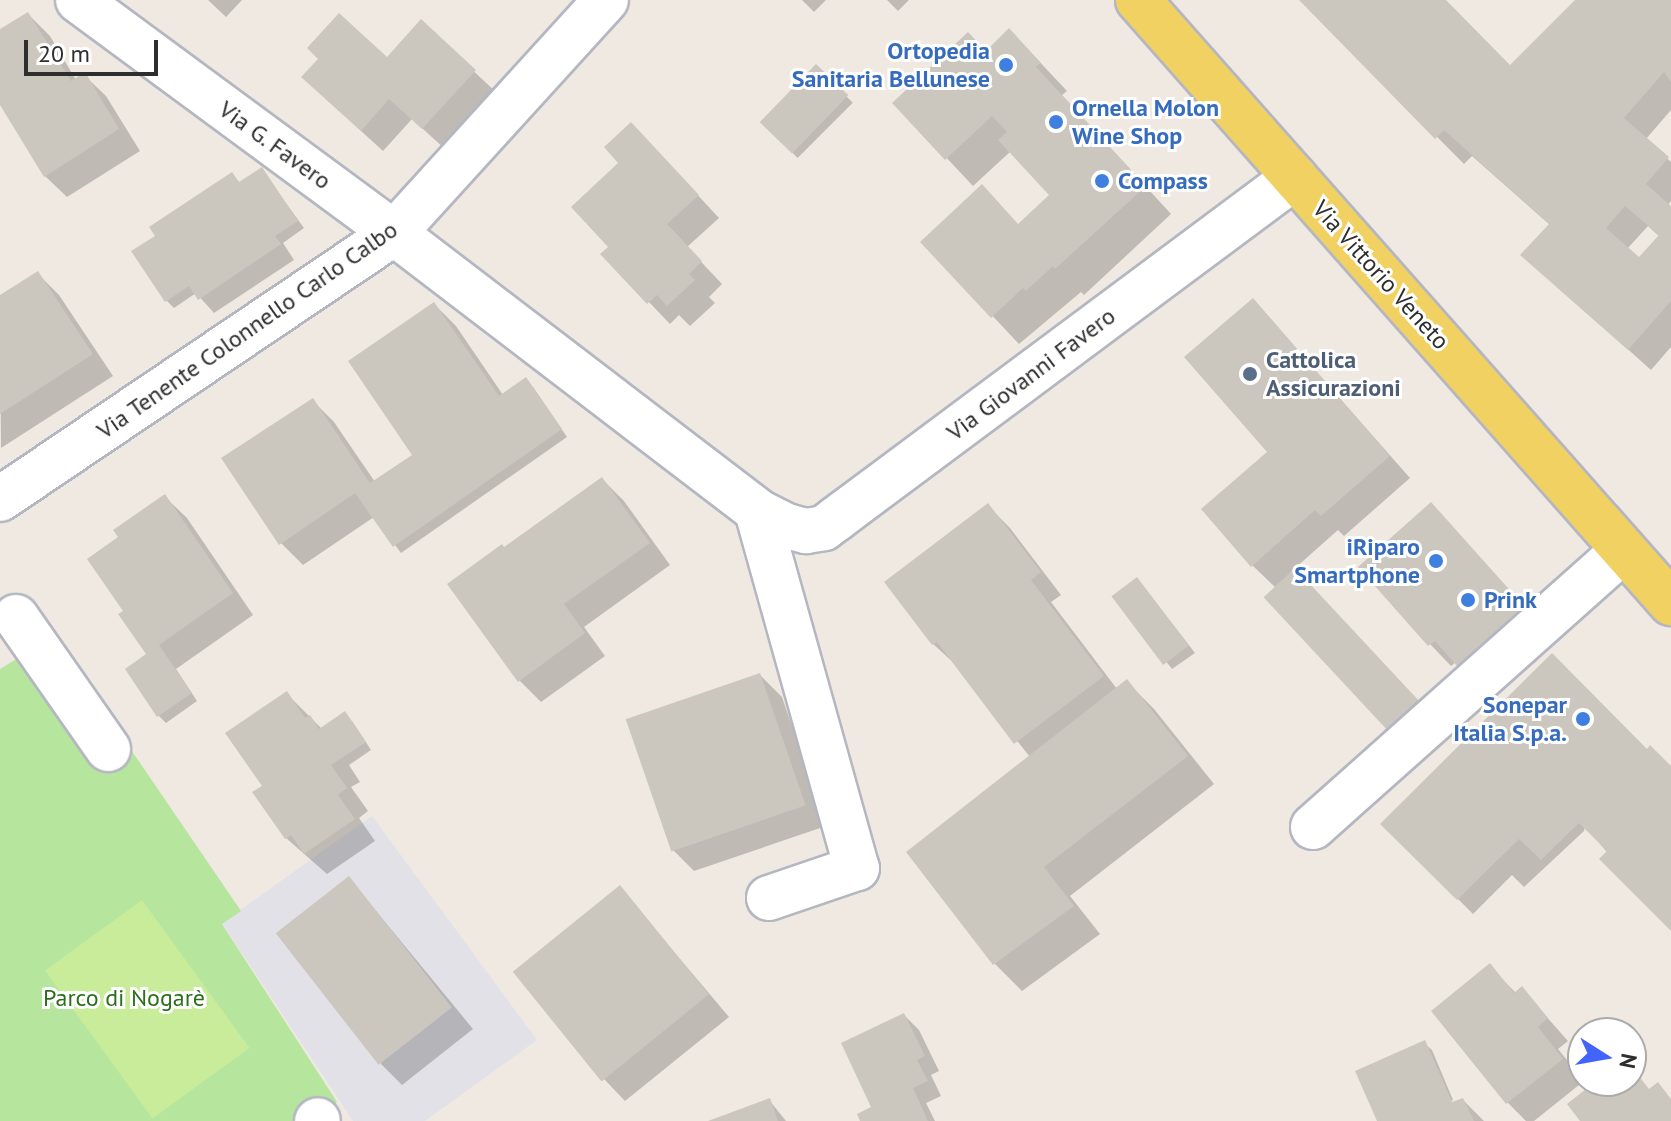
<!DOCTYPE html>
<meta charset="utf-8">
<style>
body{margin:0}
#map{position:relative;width:1671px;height:1121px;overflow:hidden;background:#efe9e1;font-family:"PT Sans",sans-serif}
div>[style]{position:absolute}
.industrial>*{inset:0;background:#e3e1e8}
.green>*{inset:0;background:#b6e59e}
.pitch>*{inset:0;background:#c9ec9a;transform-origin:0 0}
.shadow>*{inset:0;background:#0003;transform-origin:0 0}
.building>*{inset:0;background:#cbc7bf;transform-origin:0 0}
.roads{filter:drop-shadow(2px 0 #b4b7c1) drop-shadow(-2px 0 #b4b7c1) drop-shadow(0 2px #b4b7c1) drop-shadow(0 -2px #b4b7c1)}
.minor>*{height:44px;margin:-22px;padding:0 22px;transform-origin:22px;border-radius:22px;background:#fff}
.primary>*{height:44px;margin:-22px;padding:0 22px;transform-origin:22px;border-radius:22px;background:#f2d163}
.dots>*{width:22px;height:22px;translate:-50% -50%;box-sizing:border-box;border:4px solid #fff;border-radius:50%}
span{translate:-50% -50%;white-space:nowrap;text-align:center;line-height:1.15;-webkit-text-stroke:6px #fff;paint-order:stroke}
.shop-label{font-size:24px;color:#366cbe;font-weight:700}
.right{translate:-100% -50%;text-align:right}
.left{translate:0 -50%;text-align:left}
.street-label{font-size:24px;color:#2e2e2e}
.service-label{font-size:24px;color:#4e5e75;font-weight:700}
.park-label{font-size:24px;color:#2c6e1b}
.north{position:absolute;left:1567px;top:1017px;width:80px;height:80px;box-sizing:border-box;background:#fff;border:2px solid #ababab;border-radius:50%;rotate:101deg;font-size:22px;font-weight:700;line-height:32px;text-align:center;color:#2e2e2e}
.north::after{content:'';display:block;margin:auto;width:28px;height:36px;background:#4264fb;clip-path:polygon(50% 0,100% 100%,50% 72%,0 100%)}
.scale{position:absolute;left:24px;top:40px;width:134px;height:36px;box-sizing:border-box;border:4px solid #2e2e2e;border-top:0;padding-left:10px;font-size:24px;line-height:28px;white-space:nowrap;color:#2e2e2e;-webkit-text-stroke:6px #fff;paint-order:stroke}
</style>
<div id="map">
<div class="industrial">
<div style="clip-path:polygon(372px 816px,537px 1040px,425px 1121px,353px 1121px,222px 923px)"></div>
</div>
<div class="green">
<div style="clip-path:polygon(50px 631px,241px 911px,222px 924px,337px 1102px,311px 1121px,0 1121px,0 669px,53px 637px)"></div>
</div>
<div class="pitch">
<div style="left:142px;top:900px;width:183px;height:120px;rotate:54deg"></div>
</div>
<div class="shadow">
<div style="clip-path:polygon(208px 0,242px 0,226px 17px)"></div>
<div style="clip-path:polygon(802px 0,826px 0,814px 12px)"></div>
<div style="clip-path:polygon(887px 0,909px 0,898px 11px)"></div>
<div style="clip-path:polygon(evenodd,1301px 0,1444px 0,1510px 67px,1577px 0,1671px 0,1671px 110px,1646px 139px,1671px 162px,1671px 201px,1667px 206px,1671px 209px,1671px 347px,1651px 370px,1523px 255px,1550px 225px,1472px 156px,1464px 164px,1301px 0,1648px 226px,1660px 237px,1639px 260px,1627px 249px,1648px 226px)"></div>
<div style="clip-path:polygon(28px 14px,50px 36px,76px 80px,84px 75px,106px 96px,140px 151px,67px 197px,45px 176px,0 102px,0 31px)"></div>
<div style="clip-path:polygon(421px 22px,497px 93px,445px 149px,412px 119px,383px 151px,326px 99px,387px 59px)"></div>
<div style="clip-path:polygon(987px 53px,1036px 58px,1067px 91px,1062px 95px,1171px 214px,1084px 295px,1081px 292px,1019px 344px,923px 242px,1019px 226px,1052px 196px,1011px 151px,973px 186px,895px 103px)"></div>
<div style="left:816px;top:66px;width:52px;height:78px;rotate:45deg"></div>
<div style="clip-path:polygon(652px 146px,719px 218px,687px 247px,722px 284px,709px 297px,715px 303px,690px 326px,679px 315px,670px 324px,649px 302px,611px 247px)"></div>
<div style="clip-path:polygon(262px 170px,304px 228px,283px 243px,294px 260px,214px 313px,196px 293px,174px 308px,167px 301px,157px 236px,232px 174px,241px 184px)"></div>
<div style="clip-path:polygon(37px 273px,59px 295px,113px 376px,1px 448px,0 297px)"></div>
<div style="clip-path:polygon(1253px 300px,1410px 478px,1344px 536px,1338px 530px,1294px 569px,1424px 710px,1395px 736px,1275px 587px,1252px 565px,1270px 452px)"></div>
<div style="clip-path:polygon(434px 304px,456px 326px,503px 395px,533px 387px,567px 437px,401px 553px,374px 517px,303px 565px,281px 543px,312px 400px,334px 422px,375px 482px,415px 455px)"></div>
<div style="clip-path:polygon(602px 479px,624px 501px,670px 565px,584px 627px,605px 656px,541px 702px,519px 680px,504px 550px)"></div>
<div style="clip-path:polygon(165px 497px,187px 518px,253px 615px,176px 669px,197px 701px,166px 723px,159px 716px,149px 654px,126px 612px,121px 538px)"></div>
<div style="clip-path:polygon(988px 506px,1010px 528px,1061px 595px,1051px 602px,1117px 689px,1127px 682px,1154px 709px,1214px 784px,1070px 896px,1100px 934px,1022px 991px,995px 964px,1030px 757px,956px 665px,933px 644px)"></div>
<div style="clip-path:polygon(1452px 527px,1544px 629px,1480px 686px,1456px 662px,1451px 666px,1430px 644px)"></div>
<div style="clip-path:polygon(1144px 587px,1195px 653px,1172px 669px,1115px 597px)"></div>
<div style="clip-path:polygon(760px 675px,782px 697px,826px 826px,694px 871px,673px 850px)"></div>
<div style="clip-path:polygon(287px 694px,322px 729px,352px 721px,371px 750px,349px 765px,360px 782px,351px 787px,368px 811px,359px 818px,375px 841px,327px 874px,286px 838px,264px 787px)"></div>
<div style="clip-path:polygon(1647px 752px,1671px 768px,1671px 928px,1585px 826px,1584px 831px,1524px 887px,1512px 875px,1473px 914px,1383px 824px)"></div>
<div style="clip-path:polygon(620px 888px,729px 1017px,625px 1101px,604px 1079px)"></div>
<div style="clip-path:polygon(367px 900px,473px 1029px,402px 1085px,381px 1064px)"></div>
<div style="clip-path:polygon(1489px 966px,1516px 993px,1522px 989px,1568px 1041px,1558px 1049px,1584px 1081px,1534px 1121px,1526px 1121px,1508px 1103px,1433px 1011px)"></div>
<div style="clip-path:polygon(904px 1015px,919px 1030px,939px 1071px,931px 1075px,941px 1096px,926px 1103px,935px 1121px,862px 1121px,873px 1108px)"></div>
<div style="clip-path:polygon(1424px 1043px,1432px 1050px,1453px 1100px,1405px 1121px,1379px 1121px)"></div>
<div style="clip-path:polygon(769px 1100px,786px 1121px,713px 1121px)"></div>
<div style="clip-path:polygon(1463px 1100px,1484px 1121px,1415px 1121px)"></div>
</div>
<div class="building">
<div style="clip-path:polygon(evenodd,1299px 0,1446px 0,1510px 65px,1575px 0,1671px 0,1671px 82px,1664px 72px,1624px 118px,1669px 157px,1646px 184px,1671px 206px,1671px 301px,1628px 350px,1520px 255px,1549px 224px,1444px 130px,1435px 139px,1299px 0,1625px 206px,1659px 235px,1639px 257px,1606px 228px,1625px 206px)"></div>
<div style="clip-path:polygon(28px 12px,71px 81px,85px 72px,119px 129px,44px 177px,0 105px,0 29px)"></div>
<div style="clip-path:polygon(339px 13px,387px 57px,421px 19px,476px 70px,422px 129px,389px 99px,361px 131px,301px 77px,318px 59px,307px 48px)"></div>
<div style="clip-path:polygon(1009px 28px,1041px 63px,1036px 67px,1146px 186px,1055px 269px,1053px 266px,1026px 291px,1023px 288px,991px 318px,920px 242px,982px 184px,1018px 224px,1049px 195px,998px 140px,1007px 132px,992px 116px,945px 160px,892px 103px,968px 32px,986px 51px)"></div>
<div style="left:816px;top:64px;width:45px;height:81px;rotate:44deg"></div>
<div style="clip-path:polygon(631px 122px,699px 195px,667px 224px,702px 261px,689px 274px,695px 280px,667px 306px,657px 295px,647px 304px,600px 254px,608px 247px,571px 207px,618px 163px,604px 147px)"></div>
<div style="clip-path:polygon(262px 167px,298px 221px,275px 236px,281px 244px,198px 300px,189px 286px,165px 302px,131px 251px,155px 236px,149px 227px,232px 172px,239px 182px)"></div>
<div style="clip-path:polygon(38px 271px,93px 354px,0 414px,0 295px)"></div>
<div style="clip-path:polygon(1253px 298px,1390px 456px,1321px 516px,1315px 510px,1251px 567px,1201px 509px,1267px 452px,1184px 357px)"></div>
<div style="clip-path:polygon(434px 302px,499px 396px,526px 377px,562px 429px,393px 547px,355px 493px,279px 545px,221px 458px,313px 398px,370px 483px,412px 455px,348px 361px)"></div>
<div style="clip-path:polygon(602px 477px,650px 543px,564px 604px,585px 633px,518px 682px,447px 584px,502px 544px,504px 547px)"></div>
<div style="clip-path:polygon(165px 494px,233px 593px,159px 645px,192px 693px,157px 717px,125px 669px,146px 654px,118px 614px,123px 611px,87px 559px,118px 537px,113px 530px)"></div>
<div style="clip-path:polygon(1431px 502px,1524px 606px,1457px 666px,1435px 641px,1428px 646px,1358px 567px)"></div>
<div style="clip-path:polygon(988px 503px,1041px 572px,1031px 580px,1104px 676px,1014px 744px,937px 642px,932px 645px,884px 582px)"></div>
<div style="left:1295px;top:568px;width:182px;height:43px;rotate:47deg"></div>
<div style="left:1137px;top:577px;width:86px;height:32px;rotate:53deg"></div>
<div style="clip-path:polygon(1552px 653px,1647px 749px,1650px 745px,1671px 766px,1671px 931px,1599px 859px,1607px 851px,1579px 823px,1541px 860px,1519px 839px,1457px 900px,1380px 824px)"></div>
<div style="left:760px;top:673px;width:140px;height:142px;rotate:71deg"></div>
<div style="clip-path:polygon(1127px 679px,1188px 756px,1044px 867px,1074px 906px,993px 965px,906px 852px)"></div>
<div style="clip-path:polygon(287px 691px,305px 718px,310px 715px,319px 729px,345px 711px,366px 742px,331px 765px,347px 788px,338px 795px,355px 819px,304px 854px,291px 835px,285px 839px,252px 792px,262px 786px,225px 733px)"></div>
<div style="left:349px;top:876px;width:167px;height:93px;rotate:52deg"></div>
<div style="left:620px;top:885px;width:141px;height:138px;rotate:51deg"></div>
<div style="clip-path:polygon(1490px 963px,1514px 993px,1522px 986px,1548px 1018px,1538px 1027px,1563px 1059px,1506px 1104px,1431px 1011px)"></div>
<div style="clip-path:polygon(904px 1013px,925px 1056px,917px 1060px,928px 1081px,913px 1088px,928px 1121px,860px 1121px,857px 1114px,871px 1107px,841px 1043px)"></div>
<div style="clip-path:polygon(1425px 1040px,1452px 1102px,1463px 1098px,1474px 1121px,1377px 1121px,1355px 1071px)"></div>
<div style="clip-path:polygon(1631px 1066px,1649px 1089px,1658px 1082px,1671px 1099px,1671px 1121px,1580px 1121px,1567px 1104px,1596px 1081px,1631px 1081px)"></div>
<div style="clip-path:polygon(770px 1098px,778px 1121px,708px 1121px)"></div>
</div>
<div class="roads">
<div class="minor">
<div style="left:78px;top:0;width:393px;rotate:36.4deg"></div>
<div style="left:394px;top:233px;width:457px;rotate:37.4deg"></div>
<div style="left:757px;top:511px;width:34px;rotate:27deg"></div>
<div style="left:787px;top:526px;width:20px;rotate:15deg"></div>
<div style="left:806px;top:531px;width:18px;rotate:-9deg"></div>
<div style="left:824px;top:528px;width:15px;rotate:-37deg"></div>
<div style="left:836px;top:519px;width:572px;rotate:-36.69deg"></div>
<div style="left:0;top:499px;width:475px;rotate:-34deg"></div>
<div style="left:394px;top:233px;width:315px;rotate:-47.7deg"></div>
<div style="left:757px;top:511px;width:371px;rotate:74.4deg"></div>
<div style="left:857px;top:868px;width:93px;rotate:161.2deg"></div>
<div style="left:16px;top:617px;width:161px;rotate:55.1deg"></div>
<div style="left:1313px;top:827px;width:416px;rotate:-41.7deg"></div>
<div style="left:317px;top:1121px;width:1px;rotate:-45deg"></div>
</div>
<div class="primary">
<div style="left:1138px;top:0;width:805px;rotate:48.53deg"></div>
</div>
</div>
<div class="dots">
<div style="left:1006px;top:65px;background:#3f7fe0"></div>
<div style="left:1056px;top:122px;background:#3f7fe0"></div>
<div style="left:1102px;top:181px;background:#3f7fe0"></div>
<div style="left:1250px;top:374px;background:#5c6f8a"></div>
<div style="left:1436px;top:561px;background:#3f7fe0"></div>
<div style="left:1468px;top:600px;background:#3f7fe0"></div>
<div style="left:1583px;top:719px;background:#3f7fe0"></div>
</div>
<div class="shop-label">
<span class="right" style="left:990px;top:65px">Ortopedia<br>Sanitaria Bellunese</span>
<span class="left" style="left:1072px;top:122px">Ornella Molon<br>Wine Shop</span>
<span class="left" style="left:1118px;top:181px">Compass</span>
<span class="right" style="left:1420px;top:561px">iRiparo<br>Smartphone</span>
<span class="left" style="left:1484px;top:600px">Prink</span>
<span class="right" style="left:1567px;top:719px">Sonepar<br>Italia S.p.a.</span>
</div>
<div class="street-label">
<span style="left:275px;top:145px;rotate:36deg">Via G. Favero</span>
<span style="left:1381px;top:275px;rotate:48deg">Via Vittorio Veneto</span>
<span style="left:247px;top:330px;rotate:-35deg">Via Tenente Colonnello Carlo Calbo</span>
<span style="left:1031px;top:374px;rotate:-37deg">Via Giovanni Favero</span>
</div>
<div class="service-label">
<span class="left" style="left:1266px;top:374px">Cattolica<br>Assicurazioni</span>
</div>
<div class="park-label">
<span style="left:124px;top:998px">Parco di Nogarè</span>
</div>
<div class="north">N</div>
<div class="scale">20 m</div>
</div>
